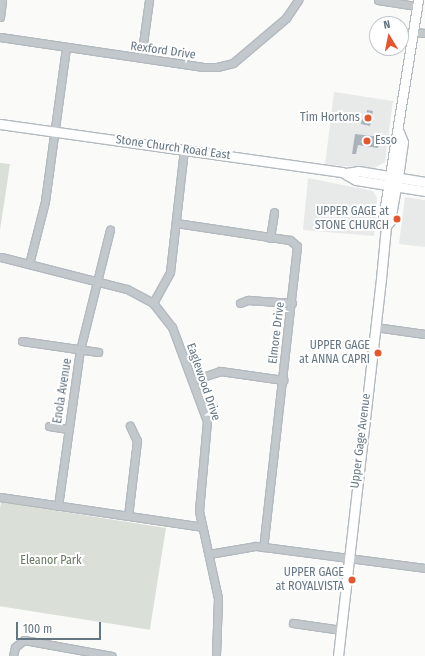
<!DOCTYPE html>
<style>
body{margin:0}
#map{position:relative;width:425px;height:656px;overflow:hidden;background:#fafaf8;font-family:"Fira Sans Condensed",sans-serif}
div>[style]{position:absolute}
.built>*{inset:0;background:#e8e9e9}
.green>*{inset:0;background:#dadfd7;transform-origin:0 0}
.building>*{inset:0;background:#aab3b9}
.roads{filter:drop-shadow(1px 0 #b3babf) drop-shadow(-1px 0 #b3babf) drop-shadow(0 1px #b3babf) drop-shadow(0 -1px #b3babf)}
.street>*{height:7px;margin:-3.5px;padding:0 3.5px;transform-origin:3.5px;border-radius:3.5px;background:#c3c8cc}
.secondary>*{height:9px;margin:-4.5px;padding:0 4.5px;transform-origin:4.5px;border-radius:4.5px;background:#fff}
.dots>*{width:11px;height:11px;translate:-50% -50%;box-sizing:border-box;border:2px solid #fff;border-radius:50%}
span{translate:-50% -50%;white-space:nowrap;text-align:center;line-height:1.15;-webkit-text-stroke:4px #fff;paint-order:stroke}
.street-label{font-size:12px;color:#657683}
.poi-label{font-size:12px;color:#657683}
.right{translate:-100% -50%;text-align:right}
.left{translate:0 -50%;text-align:left}
.park-label{font-size:12px;color:#687a64}
.north{position:absolute;left:369px;top:16px;width:40px;height:40px;box-sizing:border-box;background:#fff;border:1px solid #c1c8cd;border-radius:50%;rotate:350deg;font-size:11px;font-weight:700;line-height:16px;text-align:center;color:#657683}
.north::after{content:'';display:block;margin:auto;width:14px;height:18px;background:#e4572e;clip-path:polygon(50% 0,100% 100%,50% 72%,0 100%)}
.scale{position:absolute;left:16px;top:622px;width:85px;height:18px;box-sizing:border-box;border:2px solid #657683;border-top:0;padding-left:5px;font-size:12px;line-height:14px;white-space:nowrap;color:#657683;-webkit-text-stroke:3px #fff;paint-order:stroke}
</style>
<div id="map">
<div class="built">
<div style="clip-path:polygon(334px 92px,393px 101px,385px 162px,374px 168px,325px 165px)"></div>
<div style="clip-path:polygon(308px 178px,373px 191px,377px 198px,374px 236px,303px 230px)"></div>
<div style="clip-path:polygon(405px 197px,425px 200px,425px 247px,399px 244px)"></div>
</div>
<div class="green">
<div style="clip-path:polygon(0 163px,10px 164px,0 230px)"></div>
<div style="left:1px;top:502px;width:167px;height:103px;rotate:9deg"></div>
</div>
<div class="building">
<div style="clip-path:polygon(367px 110px,373px 111px,370px 126px,361px 124px,362px 119px,366px 119px)"></div>
<div style="clip-path:polygon(355px 134px,380px 137px,378px 148px,358px 145px,356px 154px,352px 154px)"></div>
</div>
<div class="roads">
<div class="street">
<div style="left:378px;top:0;width:39px;rotate:9deg"></div>
<div style="left:0;top:17px;width:17px;rotate:-83deg"></div>
<div style="left:413px;top:32px;width:12px;rotate:5deg"></div>
<div style="left:0;top:37px;width:204px;rotate:8.4deg"></div>
<div style="left:202px;top:67px;width:15px"></div>
<div style="left:217px;top:67px;width:16px;rotate:-14deg"></div>
<div style="left:233px;top:63px;width:70px;rotate:-40.3deg"></div>
<div style="left:286px;top:18px;width:22px;rotate:-56deg"></div>
<div style="left:141px;top:58px;width:59px;rotate:-82.1deg"></div>
<div style="left:176px;top:223px;width:115px;rotate:8.5deg"></div>
<div style="left:290px;top:240px;width:9px;rotate:41deg"></div>
<div style="left:297px;top:246px;width:303px;rotate:96.4deg"></div>
<div style="left:270px;top:238px;width:26px;rotate:-81deg"></div>
<div style="left:1px;top:257px;width:130px;rotate:14.3deg"></div>
<div style="left:127px;top:289px;width:30px;rotate:28deg"></div>
<div style="left:153px;top:303px;width:31px;rotate:52deg"></div>
<div style="left:172px;top:327px;width:100px;rotate:69.6deg"></div>
<div style="left:207px;top:421px;width:90px;rotate:95.1deg"></div>
<div style="left:199px;top:511px;width:89px;rotate:77.7deg"></div>
<div style="left:218px;top:598px;width:58px;rotate:92deg"></div>
<div style="left:29px;top:264px;width:65px;rotate:-75.7deg"></div>
<div style="left:45px;top:201px;width:155px;rotate:-82.2deg"></div>
<div style="left:153px;top:303px;width:35px;rotate:-61deg"></div>
<div style="left:170px;top:272px;width:123px;rotate:-83.5deg"></div>
<div style="left:240px;top:303px;width:9px;rotate:-21deg"></div>
<div style="left:248px;top:300px;width:44px;rotate:3.9deg"></div>
<div style="left:375px;top:327px;width:50px;rotate:8deg"></div>
<div style="left:22px;top:341px;width:77px;rotate:8.2deg"></div>
<div style="left:193px;top:380px;width:28px;rotate:-18deg"></div>
<div style="left:220px;top:371px;width:64px;rotate:8.1deg"></div>
<div style="left:49px;top:426px;width:19px;rotate:9deg"></div>
<div style="left:0;top:497px;width:204px;rotate:8.4deg"></div>
<div style="left:58px;top:506px;width:158px;rotate:-82deg"></div>
<div style="left:80px;top:350px;width:124px;rotate:-76deg"></div>
<div style="left:128px;top:516px;width:76px;rotate:-83.2deg"></div>
<div style="left:137px;top:441px;width:17px;rotate:-115deg"></div>
<div style="left:209px;top:554px;width:48px;rotate:-9.7deg"></div>
<div style="left:256px;top:546px;width:170px;rotate:7.4deg"></div>
<div style="left:293px;top:623px;width:49px;rotate:8.3deg"></div>
<div style="left:13px;top:656px;width:9px;rotate:-77deg"></div>
<div style="left:15px;top:647px;width:11px;rotate:-38deg"></div>
<div style="left:24px;top:640px;width:89px;rotate:10.3deg"></div>
</div>
<div class="secondary">
<div style="left:0;top:124px;width:345px;rotate:8deg"></div>
<div style="left:342px;top:172px;width:16px;rotate:30deg"></div>
<div style="left:356px;top:180px;width:70px;rotate:9.1deg"></div>
<div style="left:346px;top:173px;width:12px;rotate:-9deg"></div>
<div style="left:358px;top:171px;width:68px;rotate:9.3deg"></div>
<div style="left:386px;top:226px;width:6px;rotate:-51deg"></div>
<div style="left:390px;top:221px;width:52px;rotate:-80deg"></div>
<div style="left:399px;top:170px;width:28px;rotate:-82deg"></div>
<div style="left:403px;top:142px;width:11px;rotate:-112deg"></div>
<div style="left:338px;top:656px;width:379px;rotate:-83.5deg"></div>
<div style="left:381px;top:279px;width:53px;rotate:-84.6deg"></div>
<div style="left:386px;top:226px;width:8px;rotate:-113deg"></div>
<div style="left:383px;top:219px;width:222px;rotate:-80.9deg"></div>
</div>
</div>
<div class="dots">
<div style="left:368px;top:118px;background:#e4572e"></div>
<div style="left:367px;top:141px;background:#e4572e"></div>
<div style="left:397px;top:219px;background:#e4572e"></div>
<div style="left:378px;top:353px;background:#e4572e"></div>
<div style="left:352px;top:580px;background:#e4572e"></div>
</div>
<div class="street-label">
<span style="left:163px;top:51px;rotate:8deg">Rexford Drive</span>
<span style="left:173px;top:148px;rotate:8deg">Stone Church Road East</span>
<span style="left:277px;top:333px;rotate:-83deg">Elmore Drive</span>
<span style="left:203px;top:382px;rotate:71deg">Eaglewood Drive</span>
<span style="left:63px;top:391px;rotate:-81deg">Enola Avenue</span>
<span style="left:361px;top:441px;rotate:-83deg">Upper Gage Avenue</span>
</div>
<div class="poi-label">
<span class="right" style="left:360px;top:118px">Tim Hortons</span>
<span class="left" style="left:375px;top:141px">Esso</span>
<span class="right" style="left:389px;top:219px">UPPER GAGE at<br>STONE CHURCH</span>
<span class="right" style="left:370px;top:353px">UPPER GAGE<br>at ANNA CAPRI</span>
<span class="right" style="left:344px;top:580px">UPPER GAGE<br>at ROYALVISTA</span>
</div>
<div class="park-label">
<span style="left:51px;top:561px">Eleanor Park</span>
</div>
<div class="north">N</div>
<div class="scale">100 m</div>
</div>
